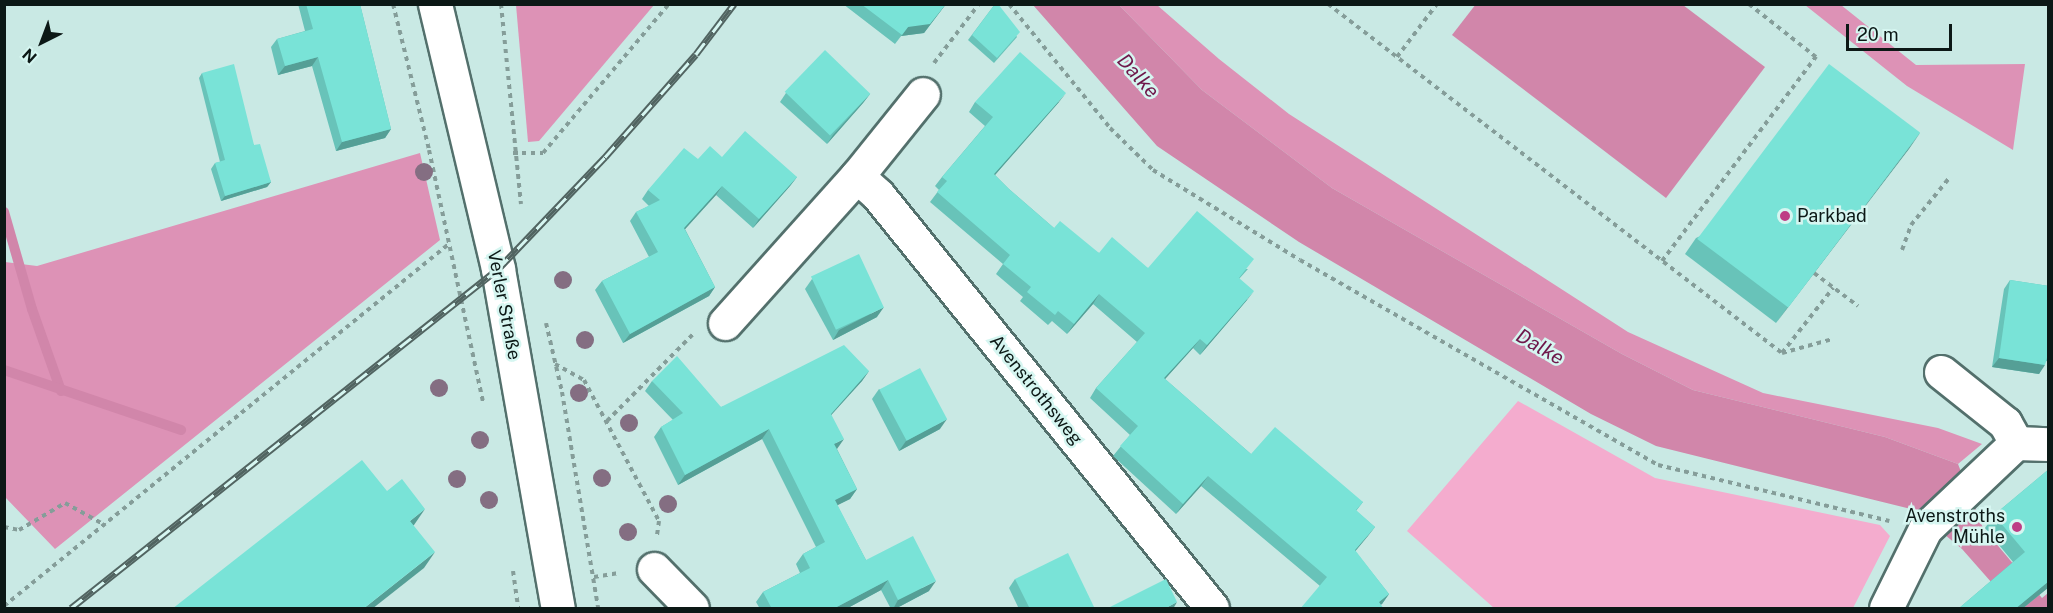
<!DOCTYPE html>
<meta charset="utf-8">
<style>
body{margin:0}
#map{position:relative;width:2053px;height:613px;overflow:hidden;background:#c9e9e4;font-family:"Public Sans",sans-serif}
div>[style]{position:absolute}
.green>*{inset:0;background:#f4acce}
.forest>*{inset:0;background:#dd92b6}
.water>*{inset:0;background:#d186aa}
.stream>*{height:10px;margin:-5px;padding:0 5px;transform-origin:5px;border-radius:5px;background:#d186aa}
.path>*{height:4px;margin-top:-2px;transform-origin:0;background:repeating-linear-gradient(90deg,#859d99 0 4.5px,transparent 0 9px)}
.roads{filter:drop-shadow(2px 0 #53706c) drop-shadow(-2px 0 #53706c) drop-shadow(0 2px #53706c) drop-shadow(0 -2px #53706c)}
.minor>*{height:33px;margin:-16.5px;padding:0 16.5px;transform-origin:16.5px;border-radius:16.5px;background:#fff}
.major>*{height:33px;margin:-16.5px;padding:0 16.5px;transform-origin:16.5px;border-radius:16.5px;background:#fff}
.rail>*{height:7px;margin-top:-3.5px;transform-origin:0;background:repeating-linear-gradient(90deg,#d6f6f1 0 14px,#516461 0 28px);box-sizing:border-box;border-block:2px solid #516461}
.trees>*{width:18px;height:18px;margin:-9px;border-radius:50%;background:#846e82}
.wall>*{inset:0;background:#68c3b9}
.shaded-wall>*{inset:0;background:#559f96}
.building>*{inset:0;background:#79e3d7;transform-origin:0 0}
.dots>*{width:16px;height:16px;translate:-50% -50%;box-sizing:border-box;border:3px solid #d6f6f1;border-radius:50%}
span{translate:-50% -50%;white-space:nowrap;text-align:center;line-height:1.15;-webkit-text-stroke:5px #d6f6f1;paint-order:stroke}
.poi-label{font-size:18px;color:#0c1816}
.left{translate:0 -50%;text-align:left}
.right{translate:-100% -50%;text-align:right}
.street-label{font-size:18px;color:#0c1816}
.water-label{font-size:20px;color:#6e174a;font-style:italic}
.frame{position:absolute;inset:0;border:6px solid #0c1816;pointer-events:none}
.north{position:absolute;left:12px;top:12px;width:60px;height:60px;-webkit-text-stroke:4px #d6f6f1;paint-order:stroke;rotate:222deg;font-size:16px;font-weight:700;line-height:24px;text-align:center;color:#0c1816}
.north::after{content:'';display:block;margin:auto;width:21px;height:27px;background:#0c1816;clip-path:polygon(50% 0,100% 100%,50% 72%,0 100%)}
.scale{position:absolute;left:1846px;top:24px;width:106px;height:27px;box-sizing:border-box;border:3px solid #0c1816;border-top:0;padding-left:8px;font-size:18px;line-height:21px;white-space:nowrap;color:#0c1816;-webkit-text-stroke:4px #d6f6f1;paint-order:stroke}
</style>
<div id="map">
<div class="green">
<div style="clip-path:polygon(1518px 401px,1655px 478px,1880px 525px,1890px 536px,1853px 608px,1494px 608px,1407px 531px)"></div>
</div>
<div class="forest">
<div style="clip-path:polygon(516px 5px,654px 5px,539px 141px,528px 142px)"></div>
<div style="clip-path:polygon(1119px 5px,1157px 5px,1219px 59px,1289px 114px,1628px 332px,1763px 393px,1938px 428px,1982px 444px,1958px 464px,1885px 437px,1693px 390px,1622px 354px,1332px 188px,1202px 90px)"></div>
<div style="clip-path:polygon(1805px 5px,1841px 5px,1916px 65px,2025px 64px,2013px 150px,1907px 86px)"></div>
<div style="clip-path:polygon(420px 153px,440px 240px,55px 549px,5px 497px,5px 262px,37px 266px)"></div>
</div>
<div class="water">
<div style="clip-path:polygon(1476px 4px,1683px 5px,1765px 67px,1666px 198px,1452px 35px)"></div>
<div style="clip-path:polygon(1033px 5px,1119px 5px,1202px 90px,1332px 188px,1622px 354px,1693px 390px,1885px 437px,1958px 464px,1983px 528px,2042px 598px,2048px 593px,2048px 608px,2014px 608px,1962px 549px,1915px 510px,1656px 446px,1591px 414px,1299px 242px,1157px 146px)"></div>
</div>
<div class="stream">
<div style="left:4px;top:212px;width:101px;rotate:73.9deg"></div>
<div style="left:32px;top:309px;width:87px;rotate:70.5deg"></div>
<div style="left:4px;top:370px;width:187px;rotate:18.7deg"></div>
</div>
<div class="path">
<div style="left:393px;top:4px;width:150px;rotate:76.1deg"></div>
<div style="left:429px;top:150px;width:258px;rotate:77.9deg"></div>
<div style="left:501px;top:4px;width:201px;rotate:84.3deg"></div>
<div style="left:1009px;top:4px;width:160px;rotate:50.8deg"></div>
<div style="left:1110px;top:128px;width:60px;rotate:44.3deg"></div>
<div style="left:1153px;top:170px;width:172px;rotate:31.5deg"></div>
<div style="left:1300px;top:260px;width:413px;rotate:29.8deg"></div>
<div style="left:1658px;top:465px;width:238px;rotate:13.6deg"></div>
<div style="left:1328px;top:4px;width:573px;rotate:37.55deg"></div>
<div style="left:1782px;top:353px;width:83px;rotate:-51.9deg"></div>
<div style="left:1397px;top:57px;width:66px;rotate:-53deg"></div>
<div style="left:934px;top:63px;width:74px;rotate:-52.7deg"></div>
<div style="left:513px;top:153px;width:30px"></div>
<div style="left:543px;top:153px;width:195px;rotate:-49.8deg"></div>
<div style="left:1902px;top:250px;width:27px;rotate:-70deg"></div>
<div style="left:1911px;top:225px;width:62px;rotate:-50.9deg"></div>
<div style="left:1662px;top:261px;width:256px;rotate:-53deg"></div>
<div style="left:1816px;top:57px;width:85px;rotate:-141.7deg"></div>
<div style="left:1814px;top:273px;width:55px;rotate:36.9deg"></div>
<div style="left:546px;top:323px;width:71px;rotate:76.9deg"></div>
<div style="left:562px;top:392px;width:219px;rotate:80.5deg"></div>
<div style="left:1782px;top:353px;width:53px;rotate:-15.4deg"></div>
<div style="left:555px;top:364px;width:33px;rotate:29deg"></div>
<div style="left:584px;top:380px;width:160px;rotate:62deg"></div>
<div style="left:659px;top:521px;width:15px;rotate:98deg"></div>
<div style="left:607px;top:421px;width:122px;rotate:-45.3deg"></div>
<div style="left:4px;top:527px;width:15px;rotate:11deg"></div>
<div style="left:19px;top:530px;width:53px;rotate:-30.4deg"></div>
<div style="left:65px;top:503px;width:46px;rotate:28.8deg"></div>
<div style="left:513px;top:571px;width:37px;rotate:82deg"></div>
<div style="left:594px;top:577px;width:25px;rotate:-9deg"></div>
<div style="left:4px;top:606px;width:575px;rotate:-39.14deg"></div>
</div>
<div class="roads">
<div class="minor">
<div style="left:857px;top:176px;width:28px;rotate:42deg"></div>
<div style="left:878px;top:195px;width:531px;rotate:51.04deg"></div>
<div style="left:725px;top:323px;width:198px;rotate:-48.1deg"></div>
<div style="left:857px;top:176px;width:105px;rotate:-51.2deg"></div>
<div style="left:1941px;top:372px;width:82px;rotate:38.6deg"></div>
<div style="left:2005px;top:423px;width:23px;rotate:61deg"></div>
<div style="left:654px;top:569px;width:54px;rotate:45.7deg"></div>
<div style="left:1886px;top:608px;width:88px;rotate:-63.7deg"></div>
<div style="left:1925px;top:529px;width:125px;rotate:-43.4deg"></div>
<div style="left:2016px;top:443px;width:32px;rotate:2deg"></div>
</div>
<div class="major">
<div style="left:435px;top:4px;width:272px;rotate:76.6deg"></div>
<div style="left:498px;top:269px;width:344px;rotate:80deg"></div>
</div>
</div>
<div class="rail">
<div style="left:71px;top:608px;width:545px;rotate:-38.45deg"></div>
<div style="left:498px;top:269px;width:155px;rotate:-46.3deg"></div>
<div style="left:605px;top:157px;width:137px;rotate:-48.5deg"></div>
<div style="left:696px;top:54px;width:63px;rotate:-52.8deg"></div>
</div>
<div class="trees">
<div style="left:424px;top:172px"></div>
<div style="left:563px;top:280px"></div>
<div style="left:585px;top:340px"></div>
<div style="left:439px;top:388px"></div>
<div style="left:579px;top:393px"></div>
<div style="left:629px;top:423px"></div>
<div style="left:480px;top:440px"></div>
<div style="left:602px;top:478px"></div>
<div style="left:457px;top:479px"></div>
<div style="left:489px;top:500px"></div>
<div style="left:668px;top:504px"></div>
<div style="left:628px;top:532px"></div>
</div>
<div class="wall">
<div style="clip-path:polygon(298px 4px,360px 4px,391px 129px,385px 138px,336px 151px,312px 66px,278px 75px,271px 47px,277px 39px,305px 31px)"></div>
<div style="clip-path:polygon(843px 4px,946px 4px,924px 33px,901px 36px,895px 44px)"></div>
<div style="clip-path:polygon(995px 4px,1017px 37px,994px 63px,968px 40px)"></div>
<div style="clip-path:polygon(202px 73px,254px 145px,271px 182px,267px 187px,221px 201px,211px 169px,215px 163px,220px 162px,199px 78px)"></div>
<div style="clip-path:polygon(786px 93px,870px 94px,863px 103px,827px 144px,780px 102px)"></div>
<div style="clip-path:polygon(975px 102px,1059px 102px,995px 175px,1009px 189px,1054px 228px,1099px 253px,1148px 268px,1248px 269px,1239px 279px,1247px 300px,1200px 355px,1193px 348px,1165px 379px,1251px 454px,1363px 502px,1356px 511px,1375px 527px,1355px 551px,1389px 594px,1382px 604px,1320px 586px,1201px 486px,1176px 514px,1113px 456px,1130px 435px,1090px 398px,1096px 388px,1137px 342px,1093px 304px,1067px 334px,1052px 321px,1048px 325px,1020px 301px,1023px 297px,996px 274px,1003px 264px,930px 202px,939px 190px,935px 186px,942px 177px,985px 126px,969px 112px)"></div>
<div style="clip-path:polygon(1920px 133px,1776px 323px,1685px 254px,1696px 238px)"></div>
<div style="clip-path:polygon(722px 157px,797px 177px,790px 186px,753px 228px,716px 195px,685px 229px,715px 287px,709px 296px,623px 343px,595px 290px,602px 281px,649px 257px,630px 221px,636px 212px,649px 206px,642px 199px,648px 190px,698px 159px)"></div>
<div style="clip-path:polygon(812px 279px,877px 317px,833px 340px,805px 289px)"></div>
<div style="clip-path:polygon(2010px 280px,2049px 286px,2049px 362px,2046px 361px,2039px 374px,1992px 367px,2004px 289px)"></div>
<div style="clip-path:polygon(869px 371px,862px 381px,831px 415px,837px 449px,857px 489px,850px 499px,837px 505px,866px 560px,929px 591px,895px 609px,891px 609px,881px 590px,846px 609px,760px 609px,756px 602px,763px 592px,800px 573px,796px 564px,803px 554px,816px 547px,762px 439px,678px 485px,654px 437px,661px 427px,673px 420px,645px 391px,652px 381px,721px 407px)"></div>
<div style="clip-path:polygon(879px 389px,940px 429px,899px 451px,872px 399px)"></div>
<div style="clip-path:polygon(2049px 469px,2049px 587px,2022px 609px,1958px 609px,2013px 562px,1985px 528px,1994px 515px)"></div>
<div style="clip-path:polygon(1015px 579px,1095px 609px,1019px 609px,1009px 588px)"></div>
</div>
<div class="shaded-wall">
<div style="clip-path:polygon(946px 4px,924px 33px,901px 36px,895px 44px,908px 27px)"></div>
<div style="clip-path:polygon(318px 57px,312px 66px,278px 75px,285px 66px)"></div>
<div style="clip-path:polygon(1066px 93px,1059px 102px,987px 184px,994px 174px)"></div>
<div style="clip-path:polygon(870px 94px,863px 103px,827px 144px,833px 135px)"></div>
<div style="clip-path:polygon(391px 129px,385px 138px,336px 151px,342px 142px)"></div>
<div style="clip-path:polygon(1920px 133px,1909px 149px,1776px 323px,1787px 308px)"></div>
<div style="clip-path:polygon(797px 177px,790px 186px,753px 228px,759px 219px)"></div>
<div style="clip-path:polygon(271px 182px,267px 187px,221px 201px,225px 196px)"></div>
<div style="clip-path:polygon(722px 186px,716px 195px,678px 237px,684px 228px)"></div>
<div style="clip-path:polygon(715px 287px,709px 296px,623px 343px,630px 334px)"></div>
<div style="clip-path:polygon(1254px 291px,1247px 300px,1200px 355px,1207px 345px)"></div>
<div style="clip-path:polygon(1099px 294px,1093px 304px,1067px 334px,1074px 324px)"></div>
<div style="clip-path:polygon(884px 307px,877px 317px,833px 340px,839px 330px)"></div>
<div style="clip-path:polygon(1200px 339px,1193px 348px,1157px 388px,1164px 378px)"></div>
<div style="clip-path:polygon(1999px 358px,2045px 365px,2039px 374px,1992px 367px)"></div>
<div style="clip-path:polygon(869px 371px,862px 381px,824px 423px,831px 414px)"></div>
<div style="clip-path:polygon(947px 419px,940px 429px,899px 451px,906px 441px)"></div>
<div style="clip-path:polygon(769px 429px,762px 439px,678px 485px,685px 475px)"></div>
<div style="clip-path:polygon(844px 439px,837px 449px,834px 444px)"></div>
<div style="clip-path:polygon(1208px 476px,1201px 486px,1176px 514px,1183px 504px)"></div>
<div style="clip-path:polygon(857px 489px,850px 499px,828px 510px,835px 500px)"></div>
<div style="clip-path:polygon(425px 509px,414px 525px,399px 536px,410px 521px)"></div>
<div style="clip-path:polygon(1375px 527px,1368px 536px,1348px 560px,1355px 550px)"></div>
<div style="clip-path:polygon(435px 552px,424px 568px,372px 609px,363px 609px)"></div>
<div style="clip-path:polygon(888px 580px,881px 590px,846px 609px,833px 609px)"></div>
<div style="clip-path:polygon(936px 581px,929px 591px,895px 609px,893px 609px,898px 600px)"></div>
<div style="clip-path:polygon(2049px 581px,2049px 587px,2022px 609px,2015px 609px)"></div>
<div style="clip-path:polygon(1389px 594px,1382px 604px,1376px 609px,1379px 602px)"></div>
<div style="clip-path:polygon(1177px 602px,1173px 609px,1164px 609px)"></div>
</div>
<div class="building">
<div style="clip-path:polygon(306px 4px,360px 4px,391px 129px,342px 142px,318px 57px,285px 66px,277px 39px,313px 29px)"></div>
<div style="clip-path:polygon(861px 4px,946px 4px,930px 24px,908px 27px,902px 35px)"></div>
<div style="clip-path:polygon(995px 4px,998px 4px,1020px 32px,997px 58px,972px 35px)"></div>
<div style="left:825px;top:50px;width:63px;height:58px;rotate:44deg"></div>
<div style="clip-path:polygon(1020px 52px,1066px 93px,994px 174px,1009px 189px,1054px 228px,1060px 221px,1099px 253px,1112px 237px,1148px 268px,1197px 211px,1254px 259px,1239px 278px,1254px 291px,1207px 345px,1200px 339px,1164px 378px,1251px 454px,1275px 427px,1363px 502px,1356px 510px,1375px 527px,1355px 550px,1389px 594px,1379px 602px,1384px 609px,1300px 609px,1327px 577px,1208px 476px,1183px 504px,1120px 446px,1138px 426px,1096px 388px,1145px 333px,1099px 294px,1074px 324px,1058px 311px,1055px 315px,1027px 292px,1031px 287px,1003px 264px,1010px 255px,937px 192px,947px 181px,942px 177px,993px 117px,975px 102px)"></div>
<div style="clip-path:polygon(234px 64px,254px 145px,260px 144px,271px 182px,225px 196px,215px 163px,225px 160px,202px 73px)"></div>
<div style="left:1829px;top:64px;width:114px;height:219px;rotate:37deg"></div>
<div style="clip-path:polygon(745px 131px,797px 177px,759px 219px,722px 186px,684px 228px,715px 287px,630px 334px,602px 281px,658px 252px,636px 212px,660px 200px,648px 190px,684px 148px,698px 159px,710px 146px,722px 157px)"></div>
<div style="left:859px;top:254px;width:59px;height:53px;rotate:65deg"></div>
<div style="clip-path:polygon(2010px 280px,2049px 286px,2049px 350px,2045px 365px,1999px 358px)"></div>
<div style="clip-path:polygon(844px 345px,869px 371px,831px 414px,844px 439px,834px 444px,857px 489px,835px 500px,866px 560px,913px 536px,936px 581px,898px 600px,888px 580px,833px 609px,772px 609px,763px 592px,810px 568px,803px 554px,825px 542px,769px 429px,685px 475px,661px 427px,683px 413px,652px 381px,677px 356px,721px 407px)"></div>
<div style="left:920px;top:368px;width:58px;height:46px;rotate:62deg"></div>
<div style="clip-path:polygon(362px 460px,387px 491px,402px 479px,425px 509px,410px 521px,435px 552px,363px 609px,172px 609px)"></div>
<div style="clip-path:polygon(2049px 469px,2049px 581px,2015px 609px,1958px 609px,2025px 552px,1994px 515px)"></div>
<div style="clip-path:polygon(1068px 553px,1095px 609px,1030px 609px,1015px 579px)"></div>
<div style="clip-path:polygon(1166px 579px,1177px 602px,1164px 609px,1106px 609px)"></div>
</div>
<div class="dots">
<div style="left:1785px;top:216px;background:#be3c85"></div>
<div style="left:2017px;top:527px;background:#be3c85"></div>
</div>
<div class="poi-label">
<span class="left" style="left:1797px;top:216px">Parkbad</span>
<span class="right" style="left:2005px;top:527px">Avenstroths<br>Mühle</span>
</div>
<div class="street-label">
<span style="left:504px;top:305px;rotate:79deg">Verler Straße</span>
<span style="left:1036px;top:390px;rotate:51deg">Avenstrothsweg</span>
</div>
<div class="water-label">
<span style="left:1138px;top:76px;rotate:48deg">Dalke</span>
<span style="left:1540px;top:347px;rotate:30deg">Dalke</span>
</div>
<div class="frame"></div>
<div class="north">N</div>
<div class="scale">20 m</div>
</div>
